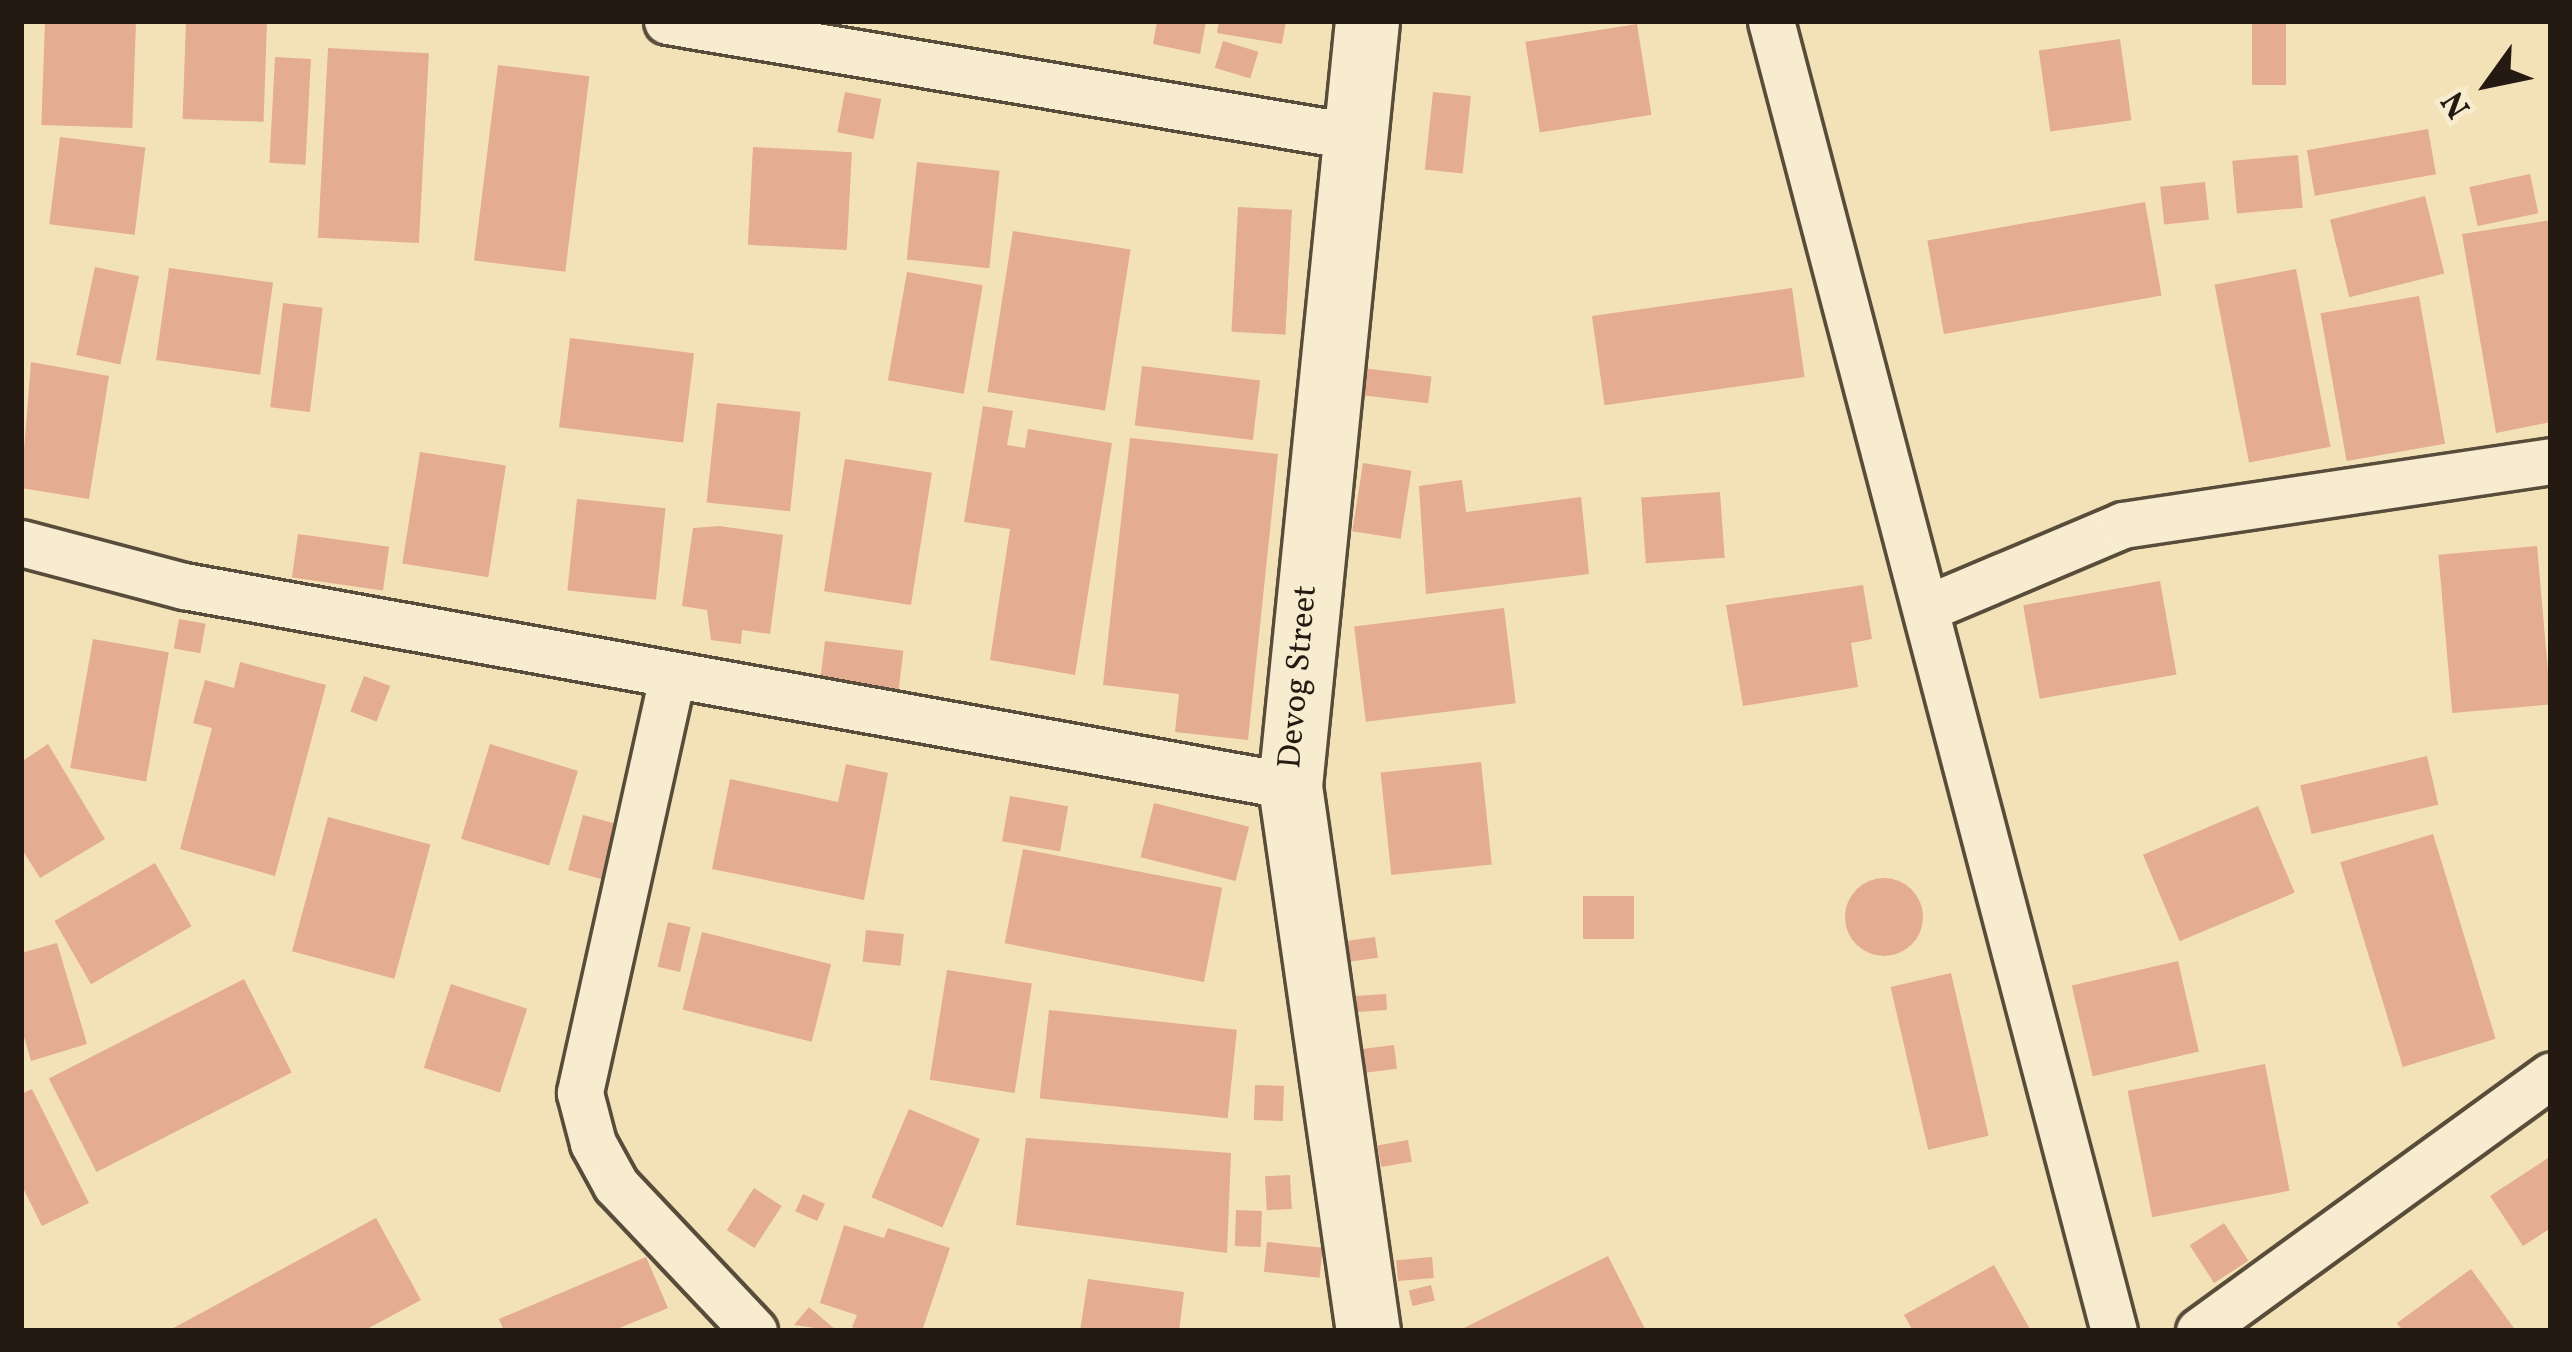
<!DOCTYPE html>
<style>
body{margin:0}
#map{position:relative;width:2572px;height:1352px;overflow:hidden;background:#f3e2b7;font-family:Vollkorn,serif}
div>[style]{position:absolute}
.building>*{inset:0;background:#e4ac91;transform-origin:0 0}
.round{border-radius:50%}
.roads{filter:drop-shadow(3px 0 #584c3a) drop-shadow(-3px 0 #584c3a) drop-shadow(0 3px #584c3a) drop-shadow(0 -3px #584c3a)}
.street>*{height:45px;margin:-22.5px;padding:0 22.5px;transform-origin:22.5px;border-radius:22.5px;background:#f7ecd0}
.secondary>*{height:63px;margin:-31.5px;padding:0 31.5px;transform-origin:31.5px;border-radius:31.5px;background:#f7ecd0}
span{translate:-50% -50%;white-space:nowrap;text-align:center;line-height:1.15;-webkit-text-stroke:12px #f7ecd0;paint-order:stroke}
.street-label{font-size:33px;color:#251a11}
.frame{position:absolute;inset:0;border:24px solid #251a11;pointer-events:none}
.north{position:absolute;left:2428px;top:24px;width:120px;height:120px;-webkit-text-stroke:9px #f7ecd0;paint-order:stroke;rotate:237deg;font-size:33px;font-weight:700;line-height:48px;text-align:center;color:#251a11}
.north::after{content:'';display:block;margin:auto;width:42px;height:54px;background:#251a11;clip-path:polygon(50% 0,100% 100%,50% 72%,0 100%)}
</style>
<div id="map">
<div class="building">
<div style="left:45px;top:21px;width:91px;height:104px;rotate:2deg"></div>
<div style="left:186px;top:21px;width:81px;height:98px;rotate:2deg"></div>
<div style="clip-path:polygon(1157px 21px,1206px 21px,1200px 54px,1153px 44px)"></div>
<div style="clip-path:polygon(1219px 21px,1286px 21px,1282px 44px,1217px 33px)"></div>
<div style="left:2252px;top:21px;width:34px;height:64px"></div>
<div style="left:1637px;top:24px;width:92px;height:113px;rotate:81deg"></div>
<div style="left:2120px;top:39px;width:82px;height:82px;rotate:82deg"></div>
<div style="left:1223px;top:41px;width:37px;height:28px;rotate:17deg"></div>
<div style="left:328px;top:48px;width:101px;height:190px;rotate:3deg"></div>
<div style="left:275px;top:57px;width:36px;height:106px;rotate:3deg"></div>
<div style="left:498px;top:65px;width:92px;height:197px;rotate:7deg"></div>
<div style="left:845px;top:92px;width:37px;height:41px;rotate:11deg"></div>
<div style="left:1433px;top:92px;width:38px;height:78px;rotate:6deg"></div>
<div style="left:2428px;top:129px;width:46px;height:123px;rotate:80deg"></div>
<div style="left:60px;top:137px;width:86px;height:88px;rotate:7deg"></div>
<div style="left:753px;top:147px;width:99px;height:98px;rotate:3deg"></div>
<div style="left:2298px;top:155px;width:53px;height:66px;rotate:85deg"></div>
<div style="left:917px;top:162px;width:83px;height:98px;rotate:6deg"></div>
<div style="left:2530px;top:174px;width:40px;height:62px;rotate:78deg"></div>
<div style="left:2205px;top:182px;width:38px;height:45px;rotate:84deg"></div>
<div style="left:2425px;top:196px;width:80px;height:98px;rotate:76deg"></div>
<div style="left:2145px;top:202px;width:95px;height:221px;rotate:80deg"></div>
<div style="left:1238px;top:207px;width:54px;height:125px;rotate:3deg"></div>
<div style="clip-path:polygon(2551px 220px,2551px 422px,2496px 433px,2462px 234px)"></div>
<div style="left:1013px;top:231px;width:119px;height:163px;rotate:9deg"></div>
<div style="left:95px;top:267px;width:45px;height:90px;rotate:12deg"></div>
<div style="left:169px;top:268px;width:105px;height:93px;rotate:8deg"></div>
<div style="left:2296px;top:269px;width:181px;height:83px;rotate:79deg"></div>
<div style="left:907px;top:272px;width:77px;height:110px;rotate:10deg"></div>
<div style="left:1792px;top:288px;width:90px;height:202px;rotate:82deg"></div>
<div style="left:2419px;top:296px;width:150px;height:100px;rotate:80deg"></div>
<div style="left:283px;top:303px;width:40px;height:105px;rotate:7deg"></div>
<div style="left:570px;top:338px;width:125px;height:90px;rotate:7deg"></div>
<div style="clip-path:polygon(31px 362px,109px 376px,89px 499px,21px 488px)"></div>
<div style="left:1142px;top:366px;width:119px;height:60px;rotate:7deg"></div>
<div style="left:1362px;top:368px;width:70px;height:27px;rotate:7deg"></div>
<div style="left:717px;top:403px;width:84px;height:100px;rotate:6deg"></div>
<div style="clip-path:polygon(983px 406px,1013px 411px,1007px 445px,1025px 448px,1028px 429px,1112px 443px,1075px 675px,990px 660px,1010px 529px,964px 522px)"></div>
<div style="clip-path:polygon(1130px 438px,1278px 454px,1248px 740px,1175px 732px,1179px 694px,1103px 685px)"></div>
<div style="left:420px;top:452px;width:87px;height:113px;rotate:9deg"></div>
<div style="left:845px;top:459px;width:88px;height:134px;rotate:9deg"></div>
<div style="left:1363px;top:463px;width:49px;height:69px;rotate:9deg"></div>
<div style="clip-path:polygon(1462px 480px,1466px 512px,1581px 497px,1589px 574px,1426px 594px,1419px 486px)"></div>
<div style="left:1720px;top:492px;width:66px;height:79px;rotate:86deg"></div>
<div style="left:577px;top:499px;width:89px;height:92px;rotate:6deg"></div>
<div style="clip-path:polygon(719px 526px,783px 535px,770px 634px,742px 630px,741px 644px,711px 640px,707px 610px,682px 606px,693px 528px)"></div>
<div style="left:298px;top:534px;width:92px;height:44px;rotate:8deg"></div>
<div style="left:2537px;top:546px;width:159px;height:99px;rotate:85deg"></div>
<div style="left:2160px;top:581px;width:95px;height:139px;rotate:80deg"></div>
<div style="clip-path:polygon(1863px 585px,1872px 639px,1851px 643px,1858px 687px,1743px 706px,1726px 605px)"></div>
<div style="left:1504px;top:608px;width:96px;height:151px;rotate:83deg"></div>
<div style="left:179px;top:619px;width:27px;height:30px;rotate:10deg"></div>
<div style="left:93px;top:639px;width:77px;height:131px;rotate:10deg"></div>
<div style="left:825px;top:641px;width:79px;height:42px;rotate:7deg"></div>
<div style="clip-path:polygon(240px 662px,326px 685px,275px 876px,180px 849px,212px 728px,193px 723px,205px 680px,234px 688px)"></div>
<div style="left:364px;top:676px;width:28px;height:38px;rotate:21deg"></div>
<div style="clip-path:polygon(48px 744px,105px 839px,40px 878px,21px 848px,21px 762px)"></div>
<div style="left:490px;top:744px;width:92px;height:99px;rotate:17deg"></div>
<div style="left:2427px;top:756px;width:50px;height:130px;rotate:77deg"></div>
<div style="left:1481px;top:762px;width:103px;height:101px;rotate:84deg"></div>
<div style="clip-path:polygon(846px 764px,888px 773px,864px 900px,712px 869px,730px 779px,838px 802px)"></div>
<div style="left:1010px;top:796px;width:59px;height:46px;rotate:10deg"></div>
<div style="left:1154px;top:803px;width:98px;height:56px;rotate:14deg"></div>
<div style="left:2258px;top:806px;width:94px;height:125px;rotate:67deg"></div>
<div style="left:583px;top:815px;width:39px;height:57px;rotate:15deg"></div>
<div style="left:328px;top:817px;width:106px;height:139px;rotate:15deg"></div>
<div style="left:2433px;top:834px;width:214px;height:97px;rotate:73deg"></div>
<div style="left:1023px;top:849px;width:203px;height:96px;rotate:11deg"></div>
<div style="left:155px;top:863px;width:73px;height:116px;rotate:60deg"></div>
<div class="round" style="left:1845px;top:878px;width:78px;height:78px"></div>
<div style="left:1583px;top:896px;width:51px;height:43px"></div>
<div style="left:668px;top:922px;width:23px;height:46px;rotate:13deg"></div>
<div style="left:866px;top:930px;width:38px;height:32px;rotate:6deg"></div>
<div style="left:702px;top:932px;width:133px;height:80px;rotate:14deg"></div>
<div style="left:1375px;top:937px;width:21px;height:31px;rotate:82deg"></div>
<div style="clip-path:polygon(57px 943px,87px 1044px,31px 1061px,21px 1026px,21px 953px)"></div>
<div style="left:2178px;top:961px;width:93px;height:109px;rotate:77deg"></div>
<div style="left:947px;top:970px;width:86px;height:111px;rotate:9deg"></div>
<div style="left:1951px;top:973px;width:167px;height:62px;rotate:77deg"></div>
<div style="left:244px;top:979px;width:105px;height:219px;rotate:63deg"></div>
<div style="left:451px;top:984px;width:80px;height:88px;rotate:18deg"></div>
<div style="left:1386px;top:994px;width:16px;height:30px;rotate:86deg"></div>
<div style="left:1049px;top:1010px;width:189px;height:89px;rotate:6deg"></div>
<div style="left:1394px;top:1045px;width:24px;height:34px;rotate:83deg"></div>
<div style="left:2265px;top:1064px;width:129px;height:140px;rotate:79deg"></div>
<div style="left:1255px;top:1085px;width:29px;height:35px;rotate:2deg"></div>
<div style="clip-path:polygon(32px 1089px,89px 1203px,42px 1226px,21px 1184px,21px 1094px)"></div>
<div style="left:909px;top:1109px;width:77px;height:96px;rotate:23deg"></div>
<div style="clip-path:polygon(1026px 1138px,1231px 1153px,1227px 1253px,1016px 1225px)"></div>
<div style="left:1408px;top:1140px;width:22px;height:31px;rotate:80deg"></div>
<div style="clip-path:polygon(2551px 1156px,2551px 1228px,2523px 1246px,2490px 1196px)"></div>
<div style="left:1290px;top:1175px;width:34px;height:25px;rotate:87deg"></div>
<div style="left:754px;top:1188px;width:33px;height:50px;rotate:33deg"></div>
<div style="left:803px;top:1194px;width:24px;height:19px;rotate:24deg"></div>
<div style="left:1236px;top:1210px;width:26px;height:36px;rotate:2deg"></div>
<div style="clip-path:polygon(376px 1218px,421px 1300px,363px 1331px,168px 1331px)"></div>
<div style="left:2224px;top:1223px;width:45px;height:41px;rotate:57deg"></div>
<div style="clip-path:polygon(844px 1225px,884px 1238px,888px 1228px,950px 1248px,922px 1331px,864px 1331px,852px 1327px,857px 1315px,820px 1303px)"></div>
<div style="left:1267px;top:1242px;width:56px;height:30px;rotate:6deg"></div>
<div style="clip-path:polygon(1608px 1256px,1646px 1331px,1458px 1331px)"></div>
<div style="clip-path:polygon(646px 1257px,668px 1308px,612px 1331px,504px 1331px,499px 1319px)"></div>
<div style="left:1432px;top:1257px;width:21px;height:36px;rotate:85deg"></div>
<div style="clip-path:polygon(1994px 1265px,2031px 1331px,1913px 1331px,1904px 1315px)"></div>
<div style="clip-path:polygon(2471px 1269px,2516px 1331px,2403px 1331px,2397px 1323px)"></div>
<div style="clip-path:polygon(1088px 1279px,1184px 1292px,1179px 1331px,1080px 1331px)"></div>
<div style="left:1431px;top:1285px;width:16px;height:23px;rotate:76deg"></div>
<div style="clip-path:polygon(809px 1307px,837px 1331px,794px 1325px)"></div>
</div>
<div class="roads">
<div class="street">
<div style="left:667px;top:21px;width:694px;rotate:9.54deg"></div>
<div style="left:1771px;top:21px;width:1354px;rotate:75.33deg"></div>
<div style="left:21px;top:543px;width:169px;rotate:14.8deg"></div>
<div style="left:184px;top:586px;width:1124px;rotate:10.25deg"></div>
<div style="left:1929px;top:607px;width:211px;rotate:-22.9deg"></div>
<div style="left:2123px;top:525px;width:433px;rotate:-8.5deg"></div>
<div style="left:672px;top:677px;width:426px;rotate:102.5deg"></div>
<div style="left:580px;top:1093px;width:52px;rotate:75.4deg"></div>
<div style="left:593px;top:1143px;width:48px;rotate:61.3deg"></div>
<div style="left:616px;top:1185px;width:201px;rotate:46.6deg"></div>
<div style="left:2199px;top:1331px;width:435px;rotate:-36deg"></div>
</div>
<div class="secondary">
<div style="left:1367px;top:21px;width:769px;rotate:95.75deg"></div>
<div style="left:1290px;top:786px;width:551px;rotate:81.86deg"></div>
</div>
</div>
<div class="street-label">
<span style="left:1300px;top:677px;rotate:-85deg">Devog Street</span>
</div>
<div class="frame"></div>
<div class="north">N</div>
</div>
